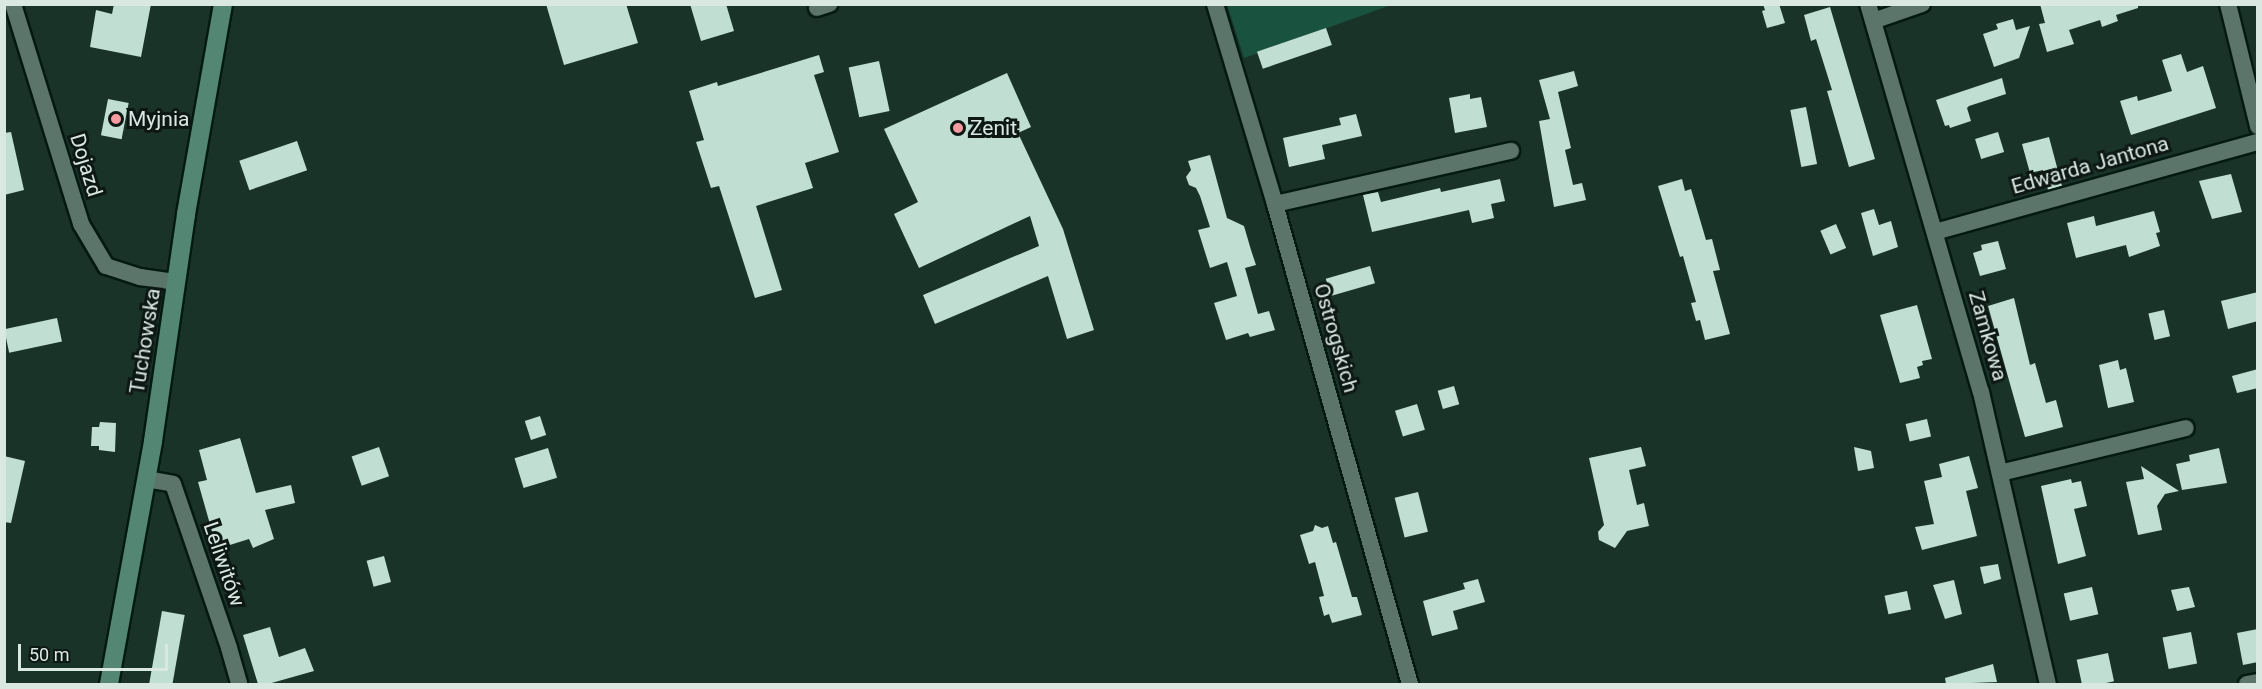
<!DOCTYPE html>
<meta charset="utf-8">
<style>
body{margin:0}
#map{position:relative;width:2262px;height:689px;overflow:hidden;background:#1a3329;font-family:Roboto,sans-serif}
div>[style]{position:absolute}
.green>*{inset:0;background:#19523f}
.building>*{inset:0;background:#c0ded1;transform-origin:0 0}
.roads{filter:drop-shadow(2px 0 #031a12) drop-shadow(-2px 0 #031a12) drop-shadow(0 2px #031a12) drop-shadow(0 -2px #031a12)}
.street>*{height:16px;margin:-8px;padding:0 8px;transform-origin:8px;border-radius:8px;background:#5b756a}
.secondary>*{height:18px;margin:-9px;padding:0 9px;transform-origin:9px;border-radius:9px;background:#548674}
.dots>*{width:16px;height:16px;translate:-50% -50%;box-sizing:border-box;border:3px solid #0d1814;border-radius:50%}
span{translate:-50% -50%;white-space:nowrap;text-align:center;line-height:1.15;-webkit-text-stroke:6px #0d1814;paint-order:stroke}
.poi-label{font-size:21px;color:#dae8e2}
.left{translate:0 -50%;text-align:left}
.street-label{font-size:21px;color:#dae8e2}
.frame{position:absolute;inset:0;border:6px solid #dae8e2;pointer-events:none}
.scale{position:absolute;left:18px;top:644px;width:150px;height:27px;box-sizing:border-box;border:3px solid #dae8e2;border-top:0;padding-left:8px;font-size:18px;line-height:21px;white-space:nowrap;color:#dae8e2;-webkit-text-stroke:4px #0d1814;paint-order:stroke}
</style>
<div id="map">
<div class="green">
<div style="clip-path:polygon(1227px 4px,1391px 4px,1391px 5px,1244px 58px)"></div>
</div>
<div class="building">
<div style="clip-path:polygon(114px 4px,151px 4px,141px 57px,90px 47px,96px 10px,112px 14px)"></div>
<div style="clip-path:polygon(546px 4px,626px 4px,638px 43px,564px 65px)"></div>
<div style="clip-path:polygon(690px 4px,726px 4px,734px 31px,701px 41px)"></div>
<div style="clip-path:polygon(1763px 4px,1779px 4px,1785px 23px,1767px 28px,1762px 11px,1765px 10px)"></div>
<div style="clip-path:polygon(2040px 4px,2138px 4px,2138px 8px,2116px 15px,2118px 21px,2102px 27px,2100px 20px,2069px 30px,2074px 44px,2047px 52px,2039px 24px,2045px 23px)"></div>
<div style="clip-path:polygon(1830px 7px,1875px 159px,1849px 167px,1827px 91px,1832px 90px,1816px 39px,1811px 41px,1804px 15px)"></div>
<div style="clip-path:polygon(2013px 19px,2016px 30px,2030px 26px,2019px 58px,1994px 67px,1983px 34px,1998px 29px,1996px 24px)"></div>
<div style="left:1326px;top:28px;width:18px;height:73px;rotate:71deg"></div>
<div style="clip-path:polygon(2181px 54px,2187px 72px,2203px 66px,2216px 108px,2131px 135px,2120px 101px,2137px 96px,2138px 101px,2172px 91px,2162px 60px)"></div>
<div style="clip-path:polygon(819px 55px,824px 72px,814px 75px,839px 152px,805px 163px,813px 188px,756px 206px,782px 290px,755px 298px,719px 186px,711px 188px,696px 142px,704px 140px,689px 91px,717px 82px,718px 86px)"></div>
<div style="left:879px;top:61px;width:51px;height:31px;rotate:78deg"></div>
<div style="clip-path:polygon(1574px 71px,1578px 86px,1558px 92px,1571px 148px,1565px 150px,1573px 185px,1582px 183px,1586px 200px,1554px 207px,1539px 121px,1550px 119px,1539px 80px)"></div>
<div style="clip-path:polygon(1007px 73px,1031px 127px,1018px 133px,1063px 229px,1094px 330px,1067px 339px,1048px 276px,935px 324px,923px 295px,1039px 246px,1030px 216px,919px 268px,894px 214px,918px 202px,884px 129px)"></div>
<div style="clip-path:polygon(2002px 78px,2006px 94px,1969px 106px,1967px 108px,1971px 121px,1950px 128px,1949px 125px,1945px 126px,1936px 100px)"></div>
<div style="clip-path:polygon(1470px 94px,1470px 99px,1481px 97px,1487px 127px,1455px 133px,1449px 98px)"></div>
<div style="left:108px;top:99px;width:21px;height:37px;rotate:11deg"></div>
<div style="left:1806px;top:107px;width:58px;height:16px;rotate:79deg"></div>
<div style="clip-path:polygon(1356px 114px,1362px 136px,1322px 145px,1325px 159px,1289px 167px,1283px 138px,1341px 125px,1339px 118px)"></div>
<div style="clip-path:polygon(11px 132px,24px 190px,4px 195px,4px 133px)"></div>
<div style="left:1998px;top:132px;width:21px;height:24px;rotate:73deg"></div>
<div style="clip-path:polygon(2049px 137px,2062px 186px,2048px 190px,2043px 170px,2030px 173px,2022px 144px)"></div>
<div style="left:297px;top:141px;width:31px;height:61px;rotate:71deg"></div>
<div style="clip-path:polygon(1210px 155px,1227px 218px,1244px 226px,1251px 250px,1256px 265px,1245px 268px,1258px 314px,1269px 311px,1275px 330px,1250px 337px,1248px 333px,1226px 340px,1214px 303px,1237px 296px,1227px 262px,1210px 268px,1198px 230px,1210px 227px,1200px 196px,1196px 188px,1189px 185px,1186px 177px,1191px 170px,1188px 161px)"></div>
<div style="clip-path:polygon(2231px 174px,2242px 212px,2212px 219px,2199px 181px)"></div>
<div style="clip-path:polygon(1500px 179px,1505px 201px,1491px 204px,1494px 218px,1472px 223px,1469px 210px,1372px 232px,1363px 195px,1378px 192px,1381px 202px,1440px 188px,1441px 192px)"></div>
<div style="clip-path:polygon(1682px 179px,1685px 191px,1691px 189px,1706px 240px,1712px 239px,1720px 270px,1713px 271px,1730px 334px,1705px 340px,1700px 320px,1696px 321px,1691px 303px,1696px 302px,1686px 267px,1683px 256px,1680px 257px,1658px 186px)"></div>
<div style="clip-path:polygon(1874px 209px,1879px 225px,1891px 221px,1898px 247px,1873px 256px,1861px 213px)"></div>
<div style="clip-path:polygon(2154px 211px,2160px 232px,2156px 233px,2160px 246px,2129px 257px,2126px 245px,2076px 258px,2067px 223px,2094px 216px,2096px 226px)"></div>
<div style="left:1836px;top:224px;width:26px;height:17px;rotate:67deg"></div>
<div style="clip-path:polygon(1998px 241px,2006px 269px,1980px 276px,1973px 253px,1982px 250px,1981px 245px)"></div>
<div style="left:1370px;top:266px;width:18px;height:46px;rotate:74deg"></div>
<div style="clip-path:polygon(2258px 292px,2258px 321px,2228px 329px,2221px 301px)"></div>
<div style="clip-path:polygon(2014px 298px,2030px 365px,2035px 363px,2046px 403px,2056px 400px,2063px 427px,2025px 437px,1988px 306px)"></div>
<div style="clip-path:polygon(1917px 305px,1932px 359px,1922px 361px,1923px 365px,1917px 367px,1920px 378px,1900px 383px,1880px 315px)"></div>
<div style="left:2164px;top:310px;width:27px;height:16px;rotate:77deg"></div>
<div style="left:57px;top:318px;width:24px;height:54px;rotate:78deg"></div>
<div style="clip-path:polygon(2118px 360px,2120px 370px,2126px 368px,2134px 402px,2108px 408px,2099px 365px)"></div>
<div style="clip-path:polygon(2258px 369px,2258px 388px,2237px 393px,2232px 376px)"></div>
<div style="left:1454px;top:386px;width:19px;height:17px;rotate:74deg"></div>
<div style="left:1417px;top:404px;width:27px;height:23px;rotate:73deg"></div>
<div style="left:540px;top:416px;width:20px;height:16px;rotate:72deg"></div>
<div style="left:1927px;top:419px;width:18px;height:22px;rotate:77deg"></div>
<div style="clip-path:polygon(100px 422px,116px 423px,115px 452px,99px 450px,99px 446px,91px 446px,92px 427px,99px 427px)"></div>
<div style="clip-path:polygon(240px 438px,256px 493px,291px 485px,295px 503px,265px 510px,274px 539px,253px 548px,249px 539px,217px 549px,198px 482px,207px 480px,199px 450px)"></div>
<div style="left:379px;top:447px;width:31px;height:29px;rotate:71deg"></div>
<div style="clip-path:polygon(1641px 447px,1646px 466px,1629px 470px,1637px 505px,1644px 503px,1649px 526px,1627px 531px,1615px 548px,1599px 540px,1598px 532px,1604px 525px,1589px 458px)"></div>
<div style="clip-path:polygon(1854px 447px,1871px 451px,1874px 468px,1858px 471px)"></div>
<div style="left:548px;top:448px;width:31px;height:35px;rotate:73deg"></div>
<div style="clip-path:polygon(2219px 448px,2227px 483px,2182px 490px,2176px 464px,2190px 461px,2189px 455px)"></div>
<div style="clip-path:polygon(4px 456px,25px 461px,11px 523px,4px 522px)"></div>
<div style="clip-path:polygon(1969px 456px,1978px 488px,1966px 491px,1977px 536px,1922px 550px,1915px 527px,1934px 524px,1924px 481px,1942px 477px,1939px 464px)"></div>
<div style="clip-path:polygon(2141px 466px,2179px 491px,2165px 494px,2157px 506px,2162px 530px,2138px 535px,2126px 482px,2144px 479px)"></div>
<div style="clip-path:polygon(2071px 479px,2072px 483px,2081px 481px,2087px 506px,2074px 509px,2086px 556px,2058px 564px,2041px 486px)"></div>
<div style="left:1418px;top:492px;width:41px;height:24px;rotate:76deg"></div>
<div style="clip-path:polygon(1315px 525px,1322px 528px,1328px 526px,1333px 543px,1336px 542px,1352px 597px,1357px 597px,1362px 615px,1332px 623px,1329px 614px,1324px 616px,1319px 597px,1324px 596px,1315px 562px,1309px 564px,1300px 535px,1313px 531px)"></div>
<div style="left:384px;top:556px;width:27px;height:18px;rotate:75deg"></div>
<div style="clip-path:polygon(1998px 564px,2001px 579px,1984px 584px,1980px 567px)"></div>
<div style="clip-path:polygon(1478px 579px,1485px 602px,1453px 611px,1458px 629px,1432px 636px,1423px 601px,1465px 589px,1463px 583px)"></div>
<div style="clip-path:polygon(1954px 580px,1962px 614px,1945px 619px,1933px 585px)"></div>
<div style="left:2092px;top:587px;width:28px;height:29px;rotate:77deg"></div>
<div style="clip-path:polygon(2189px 587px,2195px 607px,2177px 611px,2171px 590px)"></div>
<div style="left:1907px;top:591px;width:19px;height:23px;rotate:78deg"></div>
<div style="left:162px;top:611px;width:23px;height:74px;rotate:10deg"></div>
<div style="clip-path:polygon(270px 627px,279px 657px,305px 648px,314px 671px,268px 684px,258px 684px,243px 635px)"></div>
<div style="clip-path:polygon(2258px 629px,2258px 662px,2243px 665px,2237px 633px)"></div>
<div style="left:2191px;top:632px;width:32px;height:29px;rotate:79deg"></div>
<div style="left:2108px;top:653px;width:29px;height:32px;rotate:78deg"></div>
<div style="clip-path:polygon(1993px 664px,1997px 682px,1946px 684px,1945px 678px)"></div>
</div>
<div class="roads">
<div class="street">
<div style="left:13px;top:4px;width:230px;rotate:72.8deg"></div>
<div style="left:81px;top:224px;width:49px;rotate:59.2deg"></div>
<div style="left:106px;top:266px;width:36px;rotate:18deg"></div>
<div style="left:140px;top:277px;width:37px;rotate:8deg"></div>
<div style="left:1215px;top:4px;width:209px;rotate:73.3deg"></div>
<div style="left:1275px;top:204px;width:499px;rotate:74.3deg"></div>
<div style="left:1868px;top:4px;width:404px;rotate:73.8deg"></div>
<div style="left:1981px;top:392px;width:300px;rotate:77.1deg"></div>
<div style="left:2228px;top:4px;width:126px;rotate:76.2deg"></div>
<div style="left:817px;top:8px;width:13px;rotate:-18deg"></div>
<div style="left:1873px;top:21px;width:52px;rotate:-19.1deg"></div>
<div style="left:1275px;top:204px;width:242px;rotate:-12.7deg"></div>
<div style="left:1935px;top:232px;width:335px;rotate:-15.6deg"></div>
<div style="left:2000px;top:473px;width:191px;rotate:-13.6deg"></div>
<div style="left:146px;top:479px;width:27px;rotate:10deg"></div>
<div style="left:173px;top:484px;width:173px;rotate:71.1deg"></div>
<div style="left:229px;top:648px;width:37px;rotate:74deg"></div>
<div style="left:2247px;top:684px;width:11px;rotate:-10deg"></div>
</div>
<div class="secondary">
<div style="left:109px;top:684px;width:247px;rotate:-79.7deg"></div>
<div style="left:153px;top:441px;width:229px;rotate:-81.7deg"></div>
<div style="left:186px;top:214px;width:213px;rotate:-80deg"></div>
</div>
</div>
<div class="dots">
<div style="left:116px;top:119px;background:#f59b9f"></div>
<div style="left:958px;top:128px;background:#f59b9f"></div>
</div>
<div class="poi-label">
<span class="left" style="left:128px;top:119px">Myjnia</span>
<span class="left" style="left:970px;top:128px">Zenit</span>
</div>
<div class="street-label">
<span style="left:86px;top:165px;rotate:73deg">Dojazd</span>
<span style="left:2090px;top:165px;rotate:-16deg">Edwarda Jantona</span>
<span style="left:1988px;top:336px;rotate:74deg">Zamkowa</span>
<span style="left:1336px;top:338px;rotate:74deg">Ostrogskich</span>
<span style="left:145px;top:341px;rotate:-81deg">Tuchowska</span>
<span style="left:224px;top:564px;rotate:71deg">Leliwitów</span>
</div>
<div class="frame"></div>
<div class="scale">50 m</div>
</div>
